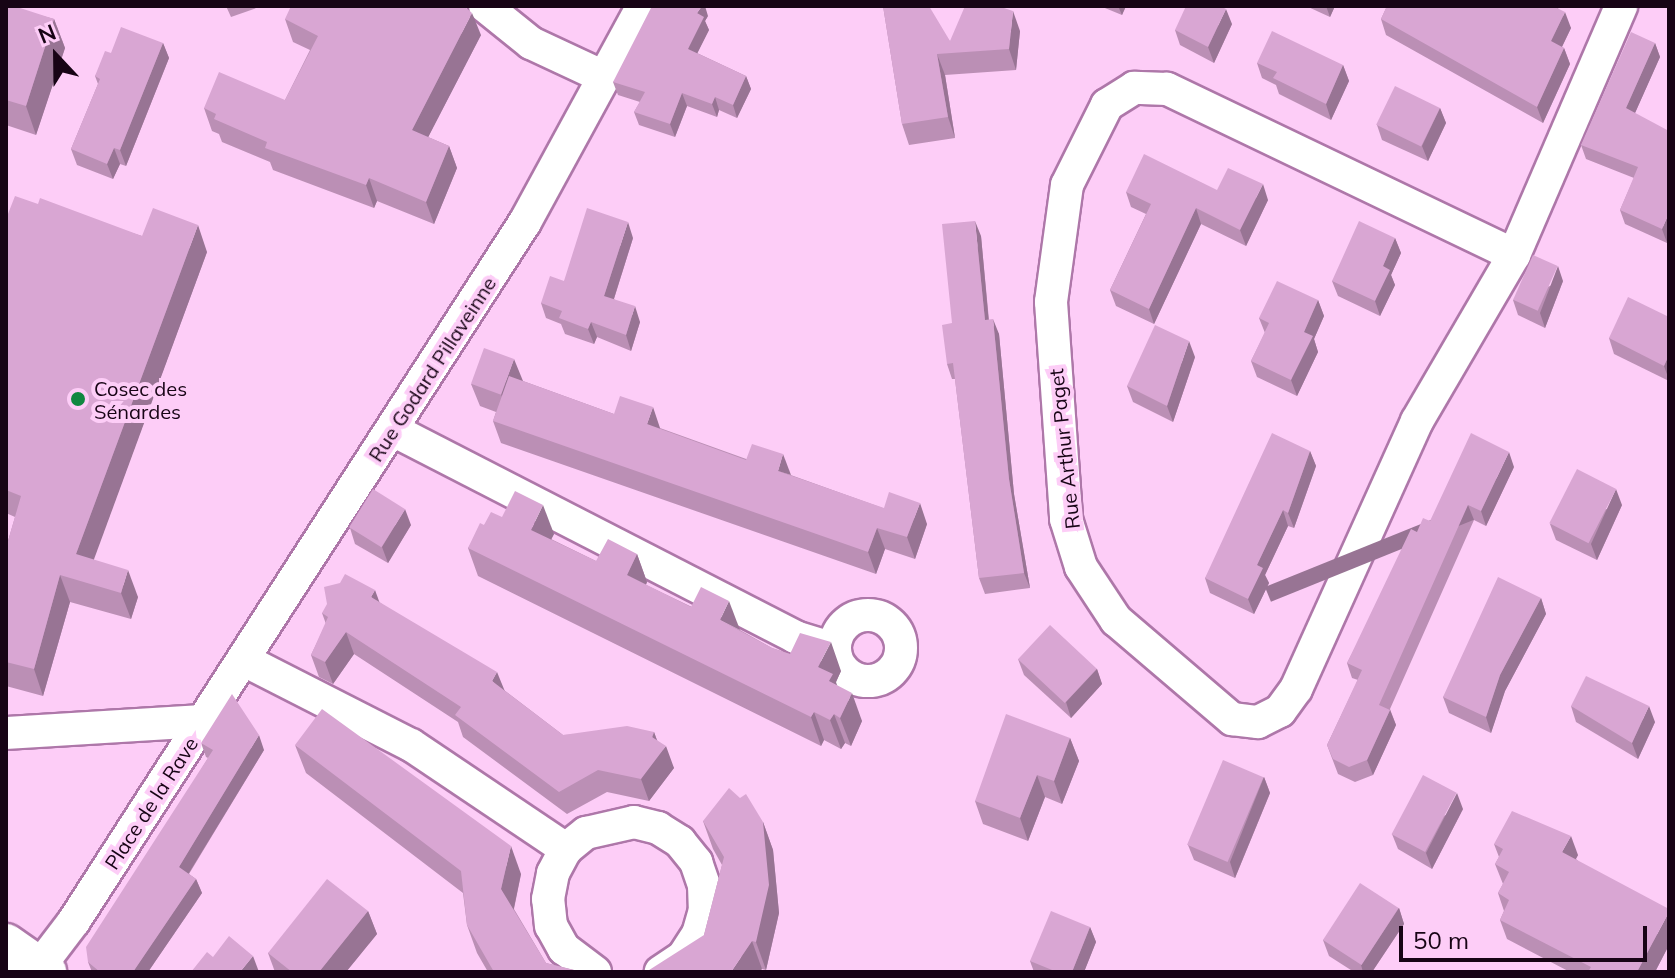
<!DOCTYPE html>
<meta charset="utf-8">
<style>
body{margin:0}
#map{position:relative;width:1675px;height:978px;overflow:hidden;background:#fdcdf7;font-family:Mulish,sans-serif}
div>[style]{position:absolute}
.roads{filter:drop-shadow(2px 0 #ae77a9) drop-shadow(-2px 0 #ae77a9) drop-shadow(0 2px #ae77a9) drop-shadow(0 -2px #ae77a9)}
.minor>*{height:32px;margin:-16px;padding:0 16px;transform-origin:16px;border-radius:16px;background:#fff}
.minor>.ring{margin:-16px;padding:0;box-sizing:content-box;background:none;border:32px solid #fff;border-radius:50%}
.tertiary>*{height:40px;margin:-20px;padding:0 20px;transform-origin:20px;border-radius:20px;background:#fff}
.wall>*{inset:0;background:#bb8fb5}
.shaded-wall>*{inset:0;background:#987494;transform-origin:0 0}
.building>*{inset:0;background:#d9a6d3;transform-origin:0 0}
.dots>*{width:22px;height:22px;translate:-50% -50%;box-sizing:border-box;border:4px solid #fdcdf7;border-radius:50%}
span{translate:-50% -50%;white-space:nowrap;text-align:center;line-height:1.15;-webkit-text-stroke:8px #fdcdf7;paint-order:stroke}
.street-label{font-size:20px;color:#170415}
.poi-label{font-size:20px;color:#170415}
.left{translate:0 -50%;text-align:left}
.frame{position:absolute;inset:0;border:8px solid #170415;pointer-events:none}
.north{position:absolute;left:16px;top:16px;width:80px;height:80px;-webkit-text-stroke:6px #fdcdf7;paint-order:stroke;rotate:338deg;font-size:22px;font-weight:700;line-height:32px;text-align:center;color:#170415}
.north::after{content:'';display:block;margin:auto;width:28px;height:36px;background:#170415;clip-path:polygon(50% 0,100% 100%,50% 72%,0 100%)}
.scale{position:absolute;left:1399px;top:926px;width:248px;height:36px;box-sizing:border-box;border:4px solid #170415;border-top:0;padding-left:10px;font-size:24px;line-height:28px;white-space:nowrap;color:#170415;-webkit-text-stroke:6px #fdcdf7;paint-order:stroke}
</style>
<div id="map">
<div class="roads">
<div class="minor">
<div style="left:485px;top:6px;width:59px;rotate:38.8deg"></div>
<div style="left:531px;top:43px;width:81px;rotate:25deg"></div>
<div style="left:1514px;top:255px;width:385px;rotate:-154.4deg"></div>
<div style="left:1167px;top:89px;width:33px;rotate:-178deg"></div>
<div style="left:1134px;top:88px;width:32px;rotate:148deg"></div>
<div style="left:1107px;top:105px;width:89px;rotate:116.6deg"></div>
<div style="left:1067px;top:185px;width:118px;rotate:97.8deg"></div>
<div style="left:1051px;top:302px;width:218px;rotate:86deg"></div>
<div style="left:1066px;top:519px;width:50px;rotate:72.6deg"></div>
<div style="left:1081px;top:567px;width:64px;rotate:56.6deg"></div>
<div style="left:1116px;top:620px;width:153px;rotate:40.5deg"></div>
<div style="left:1232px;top:719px;width:26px;rotate:7deg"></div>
<div style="left:1258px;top:722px;width:25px;rotate:-27deg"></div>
<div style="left:1280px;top:711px;width:27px;rotate:-54deg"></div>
<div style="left:1296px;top:689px;width:294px;rotate:-65.7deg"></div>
<div style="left:1417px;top:421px;width:192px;rotate:-59.7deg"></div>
<div style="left:1514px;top:255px;width:271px;rotate:-66.7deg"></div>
<div style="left:393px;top:430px;width:452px;rotate:27.2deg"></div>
<div style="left:795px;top:637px;width:41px;rotate:17.1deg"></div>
<div class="ring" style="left:835px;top:615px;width:34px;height:34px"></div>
<div style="left:244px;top:660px;width:187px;rotate:27deg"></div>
<div style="left:411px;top:745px;width:187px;rotate:33.9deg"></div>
<div style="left:6px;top:733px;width:197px;rotate:-3.5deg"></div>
<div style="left:39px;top:967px;width:58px;rotate:-52.7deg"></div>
<div style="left:74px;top:921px;width:832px;rotate:-57.17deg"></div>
<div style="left:525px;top:222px;width:246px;rotate:-61.4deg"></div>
<div style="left:595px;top:972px;width:39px;rotate:-143deg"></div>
<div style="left:564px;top:949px;width:26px;rotate:-119deg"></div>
<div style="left:551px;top:926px;width:27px;rotate:-96deg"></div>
<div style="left:548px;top:899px;width:26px;rotate:-79deg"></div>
<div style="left:553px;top:873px;width:27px;rotate:-62deg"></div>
<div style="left:566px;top:849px;width:26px;rotate:-39deg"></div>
<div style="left:586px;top:833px;width:49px;rotate:-12.9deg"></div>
<div style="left:634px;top:822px;width:25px;rotate:14deg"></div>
<div style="left:658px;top:828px;width:26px;rotate:32deg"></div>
<div style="left:680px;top:842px;width:26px;rotate:51deg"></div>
<div style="left:696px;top:862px;width:24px;rotate:71deg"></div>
<div style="left:704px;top:885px;width:25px;rotate:88deg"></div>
<div style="left:705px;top:910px;width:25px;rotate:106deg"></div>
<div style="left:698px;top:934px;width:27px;rotate:123deg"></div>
<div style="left:683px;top:957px;width:27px;rotate:146deg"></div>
</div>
<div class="tertiary">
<div style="left:6px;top:944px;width:49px;rotate:35deg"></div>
</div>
</div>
<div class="wall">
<div style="clip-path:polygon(6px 6px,54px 19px,65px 48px,36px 135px,6px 125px)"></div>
<div style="clip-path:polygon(226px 6px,262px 6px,231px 17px)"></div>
<div style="clip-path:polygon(883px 6px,950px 41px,1020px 31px,1016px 70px,945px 75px,955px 138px,909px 145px,902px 124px)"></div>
<div style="clip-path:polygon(1100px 6px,1126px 6px,1122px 15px)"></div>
<div style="clip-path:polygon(1306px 6px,1335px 6px,1330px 17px)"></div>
<div style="clip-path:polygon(1387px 6px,1559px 6px,1558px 9px,1571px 28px,1562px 47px,1564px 48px,1570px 64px,1543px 123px,1386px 35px,1381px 19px)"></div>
<div style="clip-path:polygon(708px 16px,705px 21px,709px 30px,697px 53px,746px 76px,751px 89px,737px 118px,719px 110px,717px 117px,687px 106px,675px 137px,639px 125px,634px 112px,640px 102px,618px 95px,613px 82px)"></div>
<div style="clip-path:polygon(285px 19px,481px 35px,428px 137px,449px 146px,457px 168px,434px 224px,377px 201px,374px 208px,273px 170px,270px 162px,222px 142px,219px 134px,212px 131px,204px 108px,285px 100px,310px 50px,293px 42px)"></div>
<div style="clip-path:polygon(1232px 24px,1214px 63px,1180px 45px,1175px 30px)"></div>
<div style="clip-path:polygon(163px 43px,169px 58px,126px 166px,120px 164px,113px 179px,77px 165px,71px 149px,98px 84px,95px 76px,111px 53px)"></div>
<div style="clip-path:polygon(1655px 43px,1660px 57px,1635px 113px,1667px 243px,1625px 224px,1620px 210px,1634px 178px,1586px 159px,1581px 145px)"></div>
<div style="clip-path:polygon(1257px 63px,1343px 65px,1349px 81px,1331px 120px,1279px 94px,1276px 85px,1262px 78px)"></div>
<div style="clip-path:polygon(1440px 108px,1446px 123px,1428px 161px,1382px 140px,1377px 125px)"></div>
<div style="clip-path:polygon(1217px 190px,1268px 200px,1246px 246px,1201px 224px,1154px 324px,1116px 306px,1110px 290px,1146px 214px,1131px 207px,1126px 192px)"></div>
<div style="clip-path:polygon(38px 204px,142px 236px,207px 252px,93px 560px,138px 597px,131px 619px,70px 602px,43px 696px,6px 686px,6px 548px,15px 517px,6px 513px,6px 219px)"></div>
<div style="clip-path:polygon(981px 236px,989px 320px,999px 334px,1014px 494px,1030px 588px,985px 594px,979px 578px,955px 379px,952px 379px,947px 364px,952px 323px)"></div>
<div style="clip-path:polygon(633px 238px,614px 299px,640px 322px,631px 351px,597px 337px,594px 344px,565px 334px,561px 324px,546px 318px,541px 303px,564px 281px)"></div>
<div style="clip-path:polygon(1395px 238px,1401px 253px,1391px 275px,1395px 285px,1380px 316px,1338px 296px,1332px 281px)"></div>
<div style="clip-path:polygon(1563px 281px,1545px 328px,1518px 315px,1513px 300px)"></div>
<div style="clip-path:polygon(1318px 300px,1324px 316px,1314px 339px,1318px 352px,1297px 396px,1257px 377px,1251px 361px,1265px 333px,1259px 318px)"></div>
<div style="clip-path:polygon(1669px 317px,1669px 381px,1614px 354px,1609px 338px)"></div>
<div style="clip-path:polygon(1195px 357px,1173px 422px,1133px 402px,1127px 386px)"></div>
<div style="clip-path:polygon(523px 381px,614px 414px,660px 428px,927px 524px,915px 559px,885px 549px,876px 574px,501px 443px,493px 421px,496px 412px,480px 406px,471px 384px)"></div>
<div style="clip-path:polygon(1310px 451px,1316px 466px,1294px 528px,1288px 526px,1265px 575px,1269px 583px,1254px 614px,1210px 593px,1205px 578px)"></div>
<div style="clip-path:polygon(1514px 467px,1486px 526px,1474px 520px,1390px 709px,1396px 725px,1373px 775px,1355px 782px,1338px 774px,1327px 745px,1358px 680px,1352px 678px,1347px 663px,1417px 532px,1430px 521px)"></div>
<div style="clip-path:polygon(1622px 505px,1597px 560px,1556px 540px,1550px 524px)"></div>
<div style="clip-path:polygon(502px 517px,554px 534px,551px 539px,596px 561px,637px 554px,647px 582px,646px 585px,740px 630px,772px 648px,841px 671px,836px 682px,836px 685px,862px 721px,851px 746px,845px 743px,841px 749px,824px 740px,821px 746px,478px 576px,468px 548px,484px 525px)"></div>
<div style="clip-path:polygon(411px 525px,388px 563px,355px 544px,350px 528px)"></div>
<div style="clip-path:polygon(1541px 598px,1546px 614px,1505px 691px,1491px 733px,1449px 713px,1443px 697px)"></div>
<div style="clip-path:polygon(379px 602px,504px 690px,563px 735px,654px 732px,657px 740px,674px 768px,649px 801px,607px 792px,567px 814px,463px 737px,458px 722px,354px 654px,333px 684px,319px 677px,311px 655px,326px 624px,322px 613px)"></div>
<div style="clip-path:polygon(1018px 659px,1097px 669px,1102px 684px,1071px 718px,1024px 675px)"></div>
<div style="clip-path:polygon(1571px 706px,1655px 722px,1638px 759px,1576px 722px)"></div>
<div style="clip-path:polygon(1070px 738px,1079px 761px,1062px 804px,1045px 797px,1028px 841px,983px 824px,975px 801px)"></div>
<div style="clip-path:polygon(201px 743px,264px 750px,189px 874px,196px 879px,202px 893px,148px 972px,92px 972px,88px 962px,208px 758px,206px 757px)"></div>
<div style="clip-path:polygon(295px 745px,521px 874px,514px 909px,546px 963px,582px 972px,488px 972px,477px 953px,467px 925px,463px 893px,306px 773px)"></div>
<div style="clip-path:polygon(1264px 777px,1270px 793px,1235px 878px,1194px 860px,1188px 845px)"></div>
<div style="clip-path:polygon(1463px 809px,1432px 869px,1398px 849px,1392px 834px)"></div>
<div style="clip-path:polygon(703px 821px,763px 822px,773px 850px,779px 913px,766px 970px,762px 969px,704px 935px,722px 865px,713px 849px)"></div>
<div style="clip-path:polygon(1494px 844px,1578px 855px,1576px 859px,1669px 945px,1655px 972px,1570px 972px,1507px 939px,1500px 920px,1504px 911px,1498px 893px,1503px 884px,1495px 864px,1499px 857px)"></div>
<div style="clip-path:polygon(1399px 908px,1404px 924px,1372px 972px,1354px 972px,1329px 956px,1323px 940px)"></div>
<div style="clip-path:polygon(368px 911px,377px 934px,346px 972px,275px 972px,268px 953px)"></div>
<div style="clip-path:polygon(1090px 927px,1096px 942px,1084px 972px,1034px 972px,1030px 961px)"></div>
</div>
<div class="shaded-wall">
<div style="clip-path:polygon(702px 6px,705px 6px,708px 16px,705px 21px,709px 30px,693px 62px,688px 49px,697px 13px)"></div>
<div style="clip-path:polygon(1118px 6px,1126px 6px,1122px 15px)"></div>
<div style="clip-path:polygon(1326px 6px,1335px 6px,1330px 17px)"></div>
<div style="clip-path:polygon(1226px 9px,1232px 24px,1214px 63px,1208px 47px)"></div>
<div style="clip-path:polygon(1013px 11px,1020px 31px,1016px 70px,1009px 49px)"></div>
<div style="clip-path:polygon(1565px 12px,1571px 28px,1557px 57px,1551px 41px)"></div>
<div style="clip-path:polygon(472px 13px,481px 35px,420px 153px,412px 130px)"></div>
<div style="clip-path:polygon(54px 19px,65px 48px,36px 135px,26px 106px)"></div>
<div style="clip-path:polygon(163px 43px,169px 58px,126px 166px,120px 150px)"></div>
<div style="clip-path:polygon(1655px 43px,1660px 57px,1631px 122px,1626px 108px)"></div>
<div style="clip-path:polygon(1564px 48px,1570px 64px,1543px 123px,1537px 107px)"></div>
<div style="clip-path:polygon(937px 54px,945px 75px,955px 138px,948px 117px)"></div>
<div style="clip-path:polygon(1343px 65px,1349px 81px,1331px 120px,1326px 104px)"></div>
<div style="clip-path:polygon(746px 76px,751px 89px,737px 118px,733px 105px)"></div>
<div style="clip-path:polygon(682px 93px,687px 106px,675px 137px,670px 124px)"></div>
<div style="clip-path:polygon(715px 97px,719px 110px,717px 117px,712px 104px)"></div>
<div style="clip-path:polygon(1440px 108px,1446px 123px,1428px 161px,1422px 146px)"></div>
<div style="clip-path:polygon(449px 146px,457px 168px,434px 224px,426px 202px)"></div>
<div style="clip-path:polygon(114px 148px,120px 164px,113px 179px,107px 164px)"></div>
<div style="clip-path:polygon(369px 178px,377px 201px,374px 208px,366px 185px)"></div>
<div style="clip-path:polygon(1263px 184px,1268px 200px,1246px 246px,1240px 230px)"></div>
<div style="clip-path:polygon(1196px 208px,1201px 224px,1154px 324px,1149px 309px)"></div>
<div style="clip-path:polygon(1669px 213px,1669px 238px,1667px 243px,1662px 229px)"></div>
<div style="clip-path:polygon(975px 221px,981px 236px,990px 335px,985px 320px)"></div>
<div style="clip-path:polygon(628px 222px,633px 238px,610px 311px,604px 296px)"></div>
<div style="clip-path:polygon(198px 225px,207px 252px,86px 581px,76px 554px)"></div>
<div style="clip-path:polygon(1395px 238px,1401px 253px,1391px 275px,1395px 285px,1380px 316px,1375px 301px,1383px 266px)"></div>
<div style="clip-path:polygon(1558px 266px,1563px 281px,1545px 328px,1540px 313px)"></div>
<div style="clip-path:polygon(1318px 300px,1324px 316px,1314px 339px,1318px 352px,1297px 396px,1291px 380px,1304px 332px)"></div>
<div style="clip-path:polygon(635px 306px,640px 322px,631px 351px,626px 335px)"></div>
<div style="clip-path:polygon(993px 319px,999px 334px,1014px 494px,1030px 588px,1024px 573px,1009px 479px)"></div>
<div style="clip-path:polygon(591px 322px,597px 337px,594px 344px,588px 329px)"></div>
<div style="clip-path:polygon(1189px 341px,1195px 357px,1173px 422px,1167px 406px)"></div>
<div style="clip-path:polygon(1669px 355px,1669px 380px,1664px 366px)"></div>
<div style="clip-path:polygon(514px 359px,523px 381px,509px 417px,501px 394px)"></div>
<div style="clip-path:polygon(653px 407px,660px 428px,655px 446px,647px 424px)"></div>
<div style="clip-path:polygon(1310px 451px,1316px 466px,1294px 528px,1288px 513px)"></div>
<div style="clip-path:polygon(1509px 452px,1514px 467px,1486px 526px,1481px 511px)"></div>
<div style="clip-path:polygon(783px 454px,791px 475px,778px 471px)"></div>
<div style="clip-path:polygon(1616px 489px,1622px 505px,1597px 560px,1591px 544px)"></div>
<div style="clip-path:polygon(920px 503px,927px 524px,915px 559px,907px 537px)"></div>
<div style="clip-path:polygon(543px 505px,554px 534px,542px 558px,531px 530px)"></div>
<div style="left:1468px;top:505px;width:16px;height:219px;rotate:68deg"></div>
<div style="clip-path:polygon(405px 509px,411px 525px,388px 563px,382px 547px)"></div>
<div style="clip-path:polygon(1283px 510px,1288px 526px,1265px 575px,1269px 583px,1254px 614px,1248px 599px,1257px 565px)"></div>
<div style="clip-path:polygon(877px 528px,885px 549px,876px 574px,868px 552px)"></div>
<div style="clip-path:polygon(637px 554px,647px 582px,637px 604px,627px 575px)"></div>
<div style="clip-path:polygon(128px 570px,138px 597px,131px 619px,121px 593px)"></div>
<div style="clip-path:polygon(60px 575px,70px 602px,43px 696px,34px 669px)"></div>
<div style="clip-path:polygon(375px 590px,383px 612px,371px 597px)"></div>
<div style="clip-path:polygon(1541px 598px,1546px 614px,1505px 691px,1491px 733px,1486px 717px,1500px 675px)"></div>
<div style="clip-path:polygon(729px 601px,740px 630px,720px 620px)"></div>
<div style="clip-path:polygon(346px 632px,354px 654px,333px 684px,325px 662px)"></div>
<div style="clip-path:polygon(831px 642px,841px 671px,836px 682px,843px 703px,818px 667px)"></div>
<div style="clip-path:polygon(1097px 669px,1102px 684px,1071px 718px,1066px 702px)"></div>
<div style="clip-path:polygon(497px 672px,506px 694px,492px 681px)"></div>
<div style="clip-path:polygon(852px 693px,862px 721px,851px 746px,840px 718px)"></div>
<div style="clip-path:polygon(1649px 706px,1655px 722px,1638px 759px,1632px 743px)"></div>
<div style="clip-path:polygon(1390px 710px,1396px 725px,1373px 775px,1367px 760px)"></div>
<div style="clip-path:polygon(814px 712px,824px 740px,821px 746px,811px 717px)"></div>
<div style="clip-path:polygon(834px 714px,845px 743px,841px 749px,830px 720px)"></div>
<div style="clip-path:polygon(654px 732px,661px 752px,666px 746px,674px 768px,649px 801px,641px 779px)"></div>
<div style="clip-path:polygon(259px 735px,264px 750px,184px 881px,179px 867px)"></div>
<div style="clip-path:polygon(1070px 738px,1079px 761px,1062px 804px,1054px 781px)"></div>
<div style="clip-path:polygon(1037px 775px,1045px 797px,1028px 841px,1020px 818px)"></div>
<div style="clip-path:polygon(1264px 777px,1270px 793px,1235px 878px,1230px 862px)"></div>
<div style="clip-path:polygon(1457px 793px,1463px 809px,1432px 869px,1426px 853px)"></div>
<div style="clip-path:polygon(763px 822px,773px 850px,779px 913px,766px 970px,756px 942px)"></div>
<div style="clip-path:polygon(1571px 836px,1578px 855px,1569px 871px,1562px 852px)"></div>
<div style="clip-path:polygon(511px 846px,521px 874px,512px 917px,501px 889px)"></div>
<div style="clip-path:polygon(196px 879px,202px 893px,148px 972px,133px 972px)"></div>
<div style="clip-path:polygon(1399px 908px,1404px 924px,1372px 972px,1363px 972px,1361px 965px)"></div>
<div style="clip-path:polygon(368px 911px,377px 934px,346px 972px,319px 972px)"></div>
<div style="clip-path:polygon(1669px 912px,1669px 945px,1655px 972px,1637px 972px)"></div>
<div style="clip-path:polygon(1090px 927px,1096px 942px,1084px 972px,1072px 972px)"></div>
<div style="clip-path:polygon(752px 941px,762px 969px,760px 972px,731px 972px)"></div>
<div style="clip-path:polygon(253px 956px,259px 972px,240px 972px)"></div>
</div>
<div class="building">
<div style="clip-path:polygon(6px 6px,14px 6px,54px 19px,26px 106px,6px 100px)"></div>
<div style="clip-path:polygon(291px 6px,464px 6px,472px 13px,412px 130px,449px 146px,426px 202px,369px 178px,366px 185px,265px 148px,267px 142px,214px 119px,216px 114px,204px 108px,219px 72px,285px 100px,318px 36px,285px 19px)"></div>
<div style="clip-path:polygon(652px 6px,702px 6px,697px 13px,704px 17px,688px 49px,746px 76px,733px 105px,715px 97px,712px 104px,682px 93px,670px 124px,634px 112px,645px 92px,613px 82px)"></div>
<div style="clip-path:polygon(883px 6px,929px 6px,950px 41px,965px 6px,998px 6px,1013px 11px,1009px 49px,937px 54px,948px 117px,902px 124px)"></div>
<div style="clip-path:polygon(1186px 6px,1220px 6px,1226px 9px,1208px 47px,1175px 30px)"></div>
<div style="clip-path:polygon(1387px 6px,1553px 6px,1565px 12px,1551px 41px,1564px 48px,1537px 107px,1381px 19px)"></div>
<div style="clip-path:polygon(121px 27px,163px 43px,120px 150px,114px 148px,107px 164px,71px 149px,100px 79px,95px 76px,105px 51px,111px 53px)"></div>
<div style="clip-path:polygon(1272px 31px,1343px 65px,1326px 104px,1273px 78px,1277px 72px,1257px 63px)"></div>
<div style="clip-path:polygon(1631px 32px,1655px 43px,1626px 108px,1669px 131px,1669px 213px,1662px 229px,1620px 210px,1638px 167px,1581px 145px)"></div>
<div style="left:1395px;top:86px;width:50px;height:43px;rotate:26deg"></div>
<div style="clip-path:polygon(1144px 154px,1217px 190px,1228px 168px,1263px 184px,1240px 230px,1196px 208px,1149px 309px,1110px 290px,1151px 204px,1126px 192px)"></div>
<div style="clip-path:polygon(15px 196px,38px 204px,40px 198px,142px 236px,153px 208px,198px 225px,76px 554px,128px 570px,121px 593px,60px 575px,34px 669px,6px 662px,6px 548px,21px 496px,6px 490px,6px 219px)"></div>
<div style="clip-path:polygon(587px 208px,628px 222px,604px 296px,635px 306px,626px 335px,591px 322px,588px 329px,559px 318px,562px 311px,541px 303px,550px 276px,564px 281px)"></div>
<div style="clip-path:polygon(975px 221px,985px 320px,993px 319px,1009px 479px,1024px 573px,979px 578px,953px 363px,947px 364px,942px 325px,952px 323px,942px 224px)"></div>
<div style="clip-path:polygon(1359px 221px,1395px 238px,1383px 266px,1390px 270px,1375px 301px,1332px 281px)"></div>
<div style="left:1533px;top:255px;width:27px;height:49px;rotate:24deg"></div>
<div style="clip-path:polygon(1277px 281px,1318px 300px,1304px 332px,1313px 336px,1291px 380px,1251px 361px,1269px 323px,1259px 318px)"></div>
<div style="clip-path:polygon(1628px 297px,1669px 317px,1669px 355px,1664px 366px,1609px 338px)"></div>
<div style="clip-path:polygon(1155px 325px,1189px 341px,1167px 406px,1127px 386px)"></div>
<div style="left:484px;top:348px;width:32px;height:38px;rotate:20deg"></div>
<div style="clip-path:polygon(509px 376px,614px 414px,620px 396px,653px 407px,647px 424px,746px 460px,752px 444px,783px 454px,778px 471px,884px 508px,889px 492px,920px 503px,907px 537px,877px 528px,868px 552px,493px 421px)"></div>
<div style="clip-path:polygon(1272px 433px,1310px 451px,1288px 513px,1283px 510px,1257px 565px,1263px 568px,1248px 599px,1205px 578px)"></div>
<div style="clip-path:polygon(1471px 433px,1509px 452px,1481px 511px,1468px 505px,1379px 705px,1390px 710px,1367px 760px,1349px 767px,1333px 759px,1327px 745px,1362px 670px,1347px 663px,1411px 529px,1417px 532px,1423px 518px,1430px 521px)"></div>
<div style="left:1577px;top:469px;width:44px;height:61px;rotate:27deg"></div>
<div style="left:373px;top:489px;width:38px;height:45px;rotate:32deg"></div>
<div style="clip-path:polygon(515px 491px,543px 505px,531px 530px,596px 561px,608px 539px,637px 554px,627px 575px,691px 607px,701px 587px,729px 601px,720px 620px,772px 648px,790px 654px,800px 633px,831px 642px,818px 667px,833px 674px,829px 681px,852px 693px,840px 718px,834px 714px,830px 720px,814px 712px,811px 717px,468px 548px,480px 523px,484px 525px,491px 512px,502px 517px)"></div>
<div style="clip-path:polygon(345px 574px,375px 590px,371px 597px,497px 672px,492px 681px,563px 735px,627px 726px,654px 732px,652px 737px,666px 746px,641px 779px,598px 770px,559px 792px,455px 715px,461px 707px,346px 632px,325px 662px,311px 655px,328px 617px,322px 613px,327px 604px,324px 587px,340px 583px)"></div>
<div style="clip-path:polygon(1498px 577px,1541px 598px,1500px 675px,1486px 717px,1443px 697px)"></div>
<div style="left:1050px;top:625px;width:64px;height:47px;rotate:43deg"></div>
<div style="clip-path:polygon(1586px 676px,1649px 706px,1632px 743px,1571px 706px)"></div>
<div style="clip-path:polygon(232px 694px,259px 735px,179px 867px,196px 879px,133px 972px,100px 972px,88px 962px,86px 947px,213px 750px,201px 743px)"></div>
<div style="clip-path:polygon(322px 709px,511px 846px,501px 889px,546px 963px,582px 972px,494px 972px,467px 925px,461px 871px,295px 745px)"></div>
<div style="clip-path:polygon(1006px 714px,1070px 738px,1054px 781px,1037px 775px,1020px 818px,975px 801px)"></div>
<div style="left:1223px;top:760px;width:44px;height:92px;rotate:23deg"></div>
<div style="left:1423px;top:775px;width:38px;height:67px;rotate:28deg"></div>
<div style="clip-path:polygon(729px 788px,740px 798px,746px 794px,763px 822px,769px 885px,756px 942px,752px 941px,731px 972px,646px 972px,704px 935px,724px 857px,703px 821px)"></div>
<div style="clip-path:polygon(1512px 811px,1571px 836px,1562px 852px,1669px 909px,1669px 912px,1637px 972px,1588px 972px,1591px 967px,1500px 920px,1509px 900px,1498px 893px,1509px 872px,1495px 864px,1503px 849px,1494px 844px)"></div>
<div style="clip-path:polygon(327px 879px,368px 911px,319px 972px,292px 972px,268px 953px)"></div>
<div style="left:1360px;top:883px;width:46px;height:68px;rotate:33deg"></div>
<div style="clip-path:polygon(1051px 911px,1090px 927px,1072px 972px,1057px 972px,1030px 961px)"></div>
<div style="clip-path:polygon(229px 936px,253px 956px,240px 972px,191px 972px,207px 952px,213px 957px)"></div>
</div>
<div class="dots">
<div style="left:78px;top:399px;background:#118741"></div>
</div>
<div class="street-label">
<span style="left:432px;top:369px;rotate:-57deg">Rue Godard Pillaveinne</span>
<span style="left:1064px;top:449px;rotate:-96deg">Rue Arthur Paget</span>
<span style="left:151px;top:803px;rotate:-57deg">Place de la Rave</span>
</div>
<div class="poi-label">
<span class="left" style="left:94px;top:400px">Cosec des<br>Sénardes</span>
</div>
<div class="frame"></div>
<div class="north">N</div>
<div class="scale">50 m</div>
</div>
